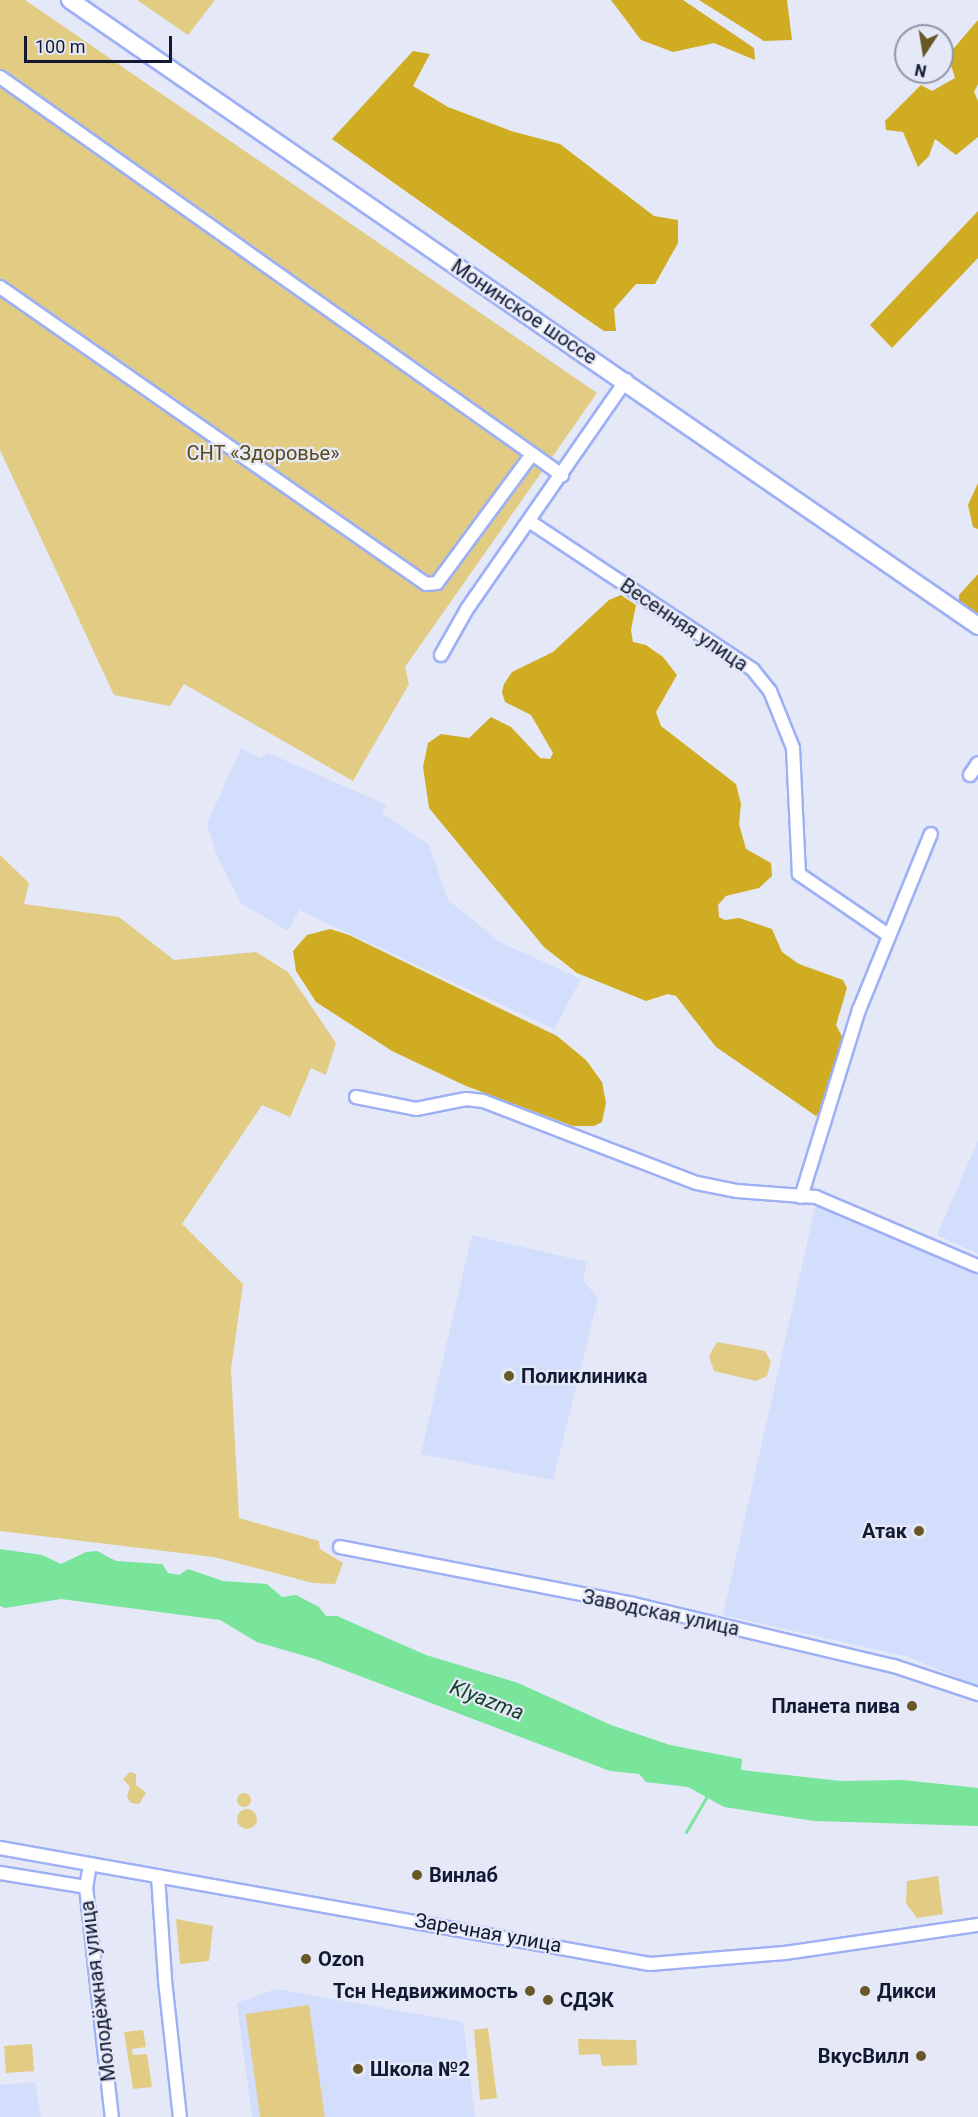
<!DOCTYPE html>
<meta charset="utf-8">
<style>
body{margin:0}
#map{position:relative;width:978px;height:2117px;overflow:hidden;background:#e4e8f7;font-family:Roboto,sans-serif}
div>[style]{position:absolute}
.built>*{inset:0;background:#d3ddfc}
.green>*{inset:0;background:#e2cb83;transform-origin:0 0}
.round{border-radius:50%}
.forest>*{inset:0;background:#d0ac23}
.water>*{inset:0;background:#78e59b}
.stream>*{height:3px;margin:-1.5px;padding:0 1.5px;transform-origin:1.5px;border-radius:1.5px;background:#78e59b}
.roads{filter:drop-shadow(2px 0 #9eb0f5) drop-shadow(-2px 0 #9eb0f5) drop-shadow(0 2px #9eb0f5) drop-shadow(0 -2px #9eb0f5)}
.minor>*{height:12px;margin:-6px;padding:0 6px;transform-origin:6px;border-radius:6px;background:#fff}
.major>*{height:16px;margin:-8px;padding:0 8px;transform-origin:8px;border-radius:8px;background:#fff}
.dots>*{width:16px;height:16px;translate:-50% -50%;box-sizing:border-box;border:3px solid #e4e8f7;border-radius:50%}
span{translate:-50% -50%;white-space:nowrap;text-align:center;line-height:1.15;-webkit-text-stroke:4.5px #e4e8f7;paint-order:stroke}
.street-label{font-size:20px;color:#131932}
.park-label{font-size:20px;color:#594a18}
.poi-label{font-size:20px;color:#131932;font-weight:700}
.left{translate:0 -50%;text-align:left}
.right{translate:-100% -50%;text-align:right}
.water-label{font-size:21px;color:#154225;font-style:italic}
.north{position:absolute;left:894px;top:24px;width:60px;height:60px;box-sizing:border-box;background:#e4e8f7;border:2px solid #9095a8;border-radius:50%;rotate:192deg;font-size:16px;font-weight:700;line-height:24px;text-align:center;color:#131932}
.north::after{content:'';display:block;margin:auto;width:21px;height:27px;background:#685826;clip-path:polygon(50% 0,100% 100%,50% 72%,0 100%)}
.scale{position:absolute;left:24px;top:36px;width:148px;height:27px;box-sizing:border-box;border:3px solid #131932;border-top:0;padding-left:8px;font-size:18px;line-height:21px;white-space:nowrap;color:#131932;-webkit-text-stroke:4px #e4e8f7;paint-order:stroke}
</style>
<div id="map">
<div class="built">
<div style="clip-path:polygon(241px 748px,260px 758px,268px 753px,387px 805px,382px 813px,429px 845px,448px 900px,500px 942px,581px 979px,554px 1029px,299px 910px,288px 931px,241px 903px,217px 856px,207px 824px)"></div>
<div style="clip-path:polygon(978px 1141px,978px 1254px,937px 1235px)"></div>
<div style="clip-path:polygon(816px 1204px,978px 1273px,978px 1687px,909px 1657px,723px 1615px)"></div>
<div style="clip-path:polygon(472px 1235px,587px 1262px,583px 1280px,598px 1298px,553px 1480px,421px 1454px)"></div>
<div style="clip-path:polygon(276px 1989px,463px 2022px,475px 2117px,252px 2117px,237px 2003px)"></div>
<div style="clip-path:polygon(35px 2082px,41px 2117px,0 2117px,0 2085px)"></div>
</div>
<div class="green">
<div style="clip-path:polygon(0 0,25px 0,597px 393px,405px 667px,409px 684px,353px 781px,184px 684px,170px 706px,114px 695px,0 450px)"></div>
<div style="clip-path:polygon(137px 0,215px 0,188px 35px)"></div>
<div style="clip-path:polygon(0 855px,29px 883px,24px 904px,119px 917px,174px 960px,256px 952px,288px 972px,336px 1043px,326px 1075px,311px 1068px,290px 1117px,262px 1105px,182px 1224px,243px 1284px,231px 1369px,239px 1518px,319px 1541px,320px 1549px,343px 1563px,335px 1584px,313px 1583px,214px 1557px,0 1531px)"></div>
<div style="clip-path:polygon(717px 1342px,765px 1351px,771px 1362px,767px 1376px,756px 1381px,714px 1371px,709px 1356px)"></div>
<div style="clip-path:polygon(130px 1772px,136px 1774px,136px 1785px,146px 1793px,139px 1804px,131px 1803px,127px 1797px,130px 1787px,123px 1779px)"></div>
<div class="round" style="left:237px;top:1793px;width:14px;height:14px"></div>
<div class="round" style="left:237px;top:1809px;width:20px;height:20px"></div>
<div style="clip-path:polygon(938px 1876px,943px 1914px,917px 1918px,906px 1903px,907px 1881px)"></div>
<div style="clip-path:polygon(176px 1919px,213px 1926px,209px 1961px,180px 1964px)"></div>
<div style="left:309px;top:2005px;width:113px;height:64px;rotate:82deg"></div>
<div style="clip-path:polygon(488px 2028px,497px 2098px,480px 2100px,474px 2030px)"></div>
<div style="clip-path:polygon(143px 2030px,146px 2047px,132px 2049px,133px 2055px,147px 2054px,152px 2087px,133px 2089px,124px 2032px)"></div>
<div style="clip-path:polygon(578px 2039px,636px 2040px,637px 2065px,602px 2066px,600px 2054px,579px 2055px)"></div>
<div style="left:32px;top:2044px;width:27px;height:28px;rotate:86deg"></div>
</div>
<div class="forest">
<div style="clip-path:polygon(611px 0,683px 0,754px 48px,755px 60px,714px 43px,673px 52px,641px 40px)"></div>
<div style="clip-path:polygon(699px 0,787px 0,792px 40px,764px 41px)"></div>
<div style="clip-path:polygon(978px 20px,978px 84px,974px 92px,978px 101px,978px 137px,956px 155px,935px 139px,929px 156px,918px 167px,903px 132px,886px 130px,885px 121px,921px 85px,932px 91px,955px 78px,948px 55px)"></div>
<div style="clip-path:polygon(413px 51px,430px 54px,413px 86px,448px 107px,511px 131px,560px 144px,654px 216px,678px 220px,678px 243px,655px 284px,636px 284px,614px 309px,616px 331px,604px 331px,579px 314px,332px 139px)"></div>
<div style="clip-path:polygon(978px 211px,978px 258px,892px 348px,870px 325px)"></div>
<div style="clip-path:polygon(978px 483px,978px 529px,973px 527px,968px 505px)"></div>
<div style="clip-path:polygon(978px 574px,978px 614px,959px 603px,959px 595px)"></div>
<div style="clip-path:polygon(621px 595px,636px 605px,631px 630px,633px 642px,646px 645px,663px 657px,677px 675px,656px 712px,661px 726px,736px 784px,741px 804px,739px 824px,746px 849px,771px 863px,772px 876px,759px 888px,726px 896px,718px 905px,719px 917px,725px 920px,739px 918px,772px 929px,782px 952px,799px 964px,843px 980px,847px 988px,836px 1025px,845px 1042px,827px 1104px,816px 1116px,716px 1047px,676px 996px,668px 994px,646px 1001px,577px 973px,544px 947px,429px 808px,423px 767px,428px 743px,441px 734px,469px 738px,491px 717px,511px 727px,540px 758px,550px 759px,553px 753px,531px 715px,505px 702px,502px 692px,504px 684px,512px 672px,553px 652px,609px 600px)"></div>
<div style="clip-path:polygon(330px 929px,349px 935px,557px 1036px,586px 1060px,602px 1082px,606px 1103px,602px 1122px,594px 1126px,573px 1126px,466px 1086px,392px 1051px,316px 1002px,296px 971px,293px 951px,307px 935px)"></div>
</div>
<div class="water">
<div style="clip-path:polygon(0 1549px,42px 1555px,61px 1564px,86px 1552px,97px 1551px,116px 1561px,162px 1564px,168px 1573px,179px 1575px,188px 1569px,223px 1581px,267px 1584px,282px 1597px,296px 1595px,319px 1607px,326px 1616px,337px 1616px,426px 1655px,518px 1683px,611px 1725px,670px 1745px,742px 1759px,741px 1770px,841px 1781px,903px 1780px,978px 1788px,978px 1826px,814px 1821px,724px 1807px,688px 1787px,646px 1782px,639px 1774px,610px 1771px,315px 1659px,257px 1642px,220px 1620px,61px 1599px,5px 1608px,0 1606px)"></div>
</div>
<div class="stream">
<div style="left:686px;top:1832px;width:42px;rotate:-59.7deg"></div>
</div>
<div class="roads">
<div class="minor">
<div style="left:0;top:77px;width:689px;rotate:35.31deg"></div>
<div style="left:0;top:287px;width:519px;rotate:34.88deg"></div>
<div style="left:426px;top:584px;width:11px;rotate:-5deg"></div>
<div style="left:437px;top:583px;width:160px;rotate:-53.6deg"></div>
<div style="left:529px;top:521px;width:269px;rotate:33.6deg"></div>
<div style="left:753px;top:670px;width:27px;rotate:51deg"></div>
<div style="left:770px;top:691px;width:61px;rotate:68deg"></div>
<div style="left:793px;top:748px;width:126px;rotate:87.3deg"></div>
<div style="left:799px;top:874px;width:107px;rotate:34.3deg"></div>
<div style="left:441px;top:655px;width:53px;rotate:-60.5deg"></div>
<div style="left:467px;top:609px;width:279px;rotate:-55.2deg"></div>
<div style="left:970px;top:775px;width:14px;rotate:-56deg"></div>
<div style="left:356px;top:1097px;width:61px;rotate:11.3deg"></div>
<div style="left:416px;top:1109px;width:51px;rotate:-11.3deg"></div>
<div style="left:466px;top:1099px;width:17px;rotate:7deg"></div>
<div style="left:483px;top:1101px;width:229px;rotate:21deg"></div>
<div style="left:697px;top:1183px;width:41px;rotate:11.3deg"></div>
<div style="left:737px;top:1191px;width:79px;rotate:4.3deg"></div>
<div style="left:816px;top:1197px;width:176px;rotate:23.1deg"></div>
<div style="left:801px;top:1197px;width:196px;rotate:-72.8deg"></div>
<div style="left:859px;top:1010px;width:190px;rotate:-67.8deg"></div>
<div style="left:340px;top:1547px;width:298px;rotate:11deg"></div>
<div style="left:633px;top:1604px;width:268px;rotate:13.4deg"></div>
<div style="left:894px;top:1666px;width:89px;rotate:18.4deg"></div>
<div style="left:0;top:1848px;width:660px;rotate:10.12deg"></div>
<div style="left:650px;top:1964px;width:135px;rotate:-4.7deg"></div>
<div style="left:785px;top:1953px;width:195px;rotate:-8.3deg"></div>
<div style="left:90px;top:1865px;width:22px;rotate:100deg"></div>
<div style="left:86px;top:1887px;width:231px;rotate:83.6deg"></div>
<div style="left:0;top:1873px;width:87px;rotate:9.2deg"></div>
<div style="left:158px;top:1876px;width:104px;rotate:86.1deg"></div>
<div style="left:165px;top:1980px;width:138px;rotate:83.8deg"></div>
</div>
<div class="major">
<div style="left:70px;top:0;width:1103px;rotate:34.58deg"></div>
</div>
</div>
<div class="dots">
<div style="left:509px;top:1376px;background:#685826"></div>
<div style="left:919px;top:1531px;background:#685826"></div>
<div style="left:912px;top:1706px;background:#685826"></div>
<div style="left:417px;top:1875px;background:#685826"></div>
<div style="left:306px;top:1959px;background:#685826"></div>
<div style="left:530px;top:1991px;background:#685826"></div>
<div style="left:865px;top:1991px;background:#685826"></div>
<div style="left:548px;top:2000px;background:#685826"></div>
<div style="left:921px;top:2056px;background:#685826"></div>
<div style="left:358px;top:2069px;background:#685826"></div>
</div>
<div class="street-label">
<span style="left:524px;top:312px;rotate:34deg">Монинское шоссе</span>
<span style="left:684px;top:625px;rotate:34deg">Весенняя улица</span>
<span style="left:661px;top:1613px;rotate:12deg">Заводская улица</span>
<span style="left:488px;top:1933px;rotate:10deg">Заречная улица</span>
<span style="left:98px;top:1991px;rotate:-97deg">Молодёжная улица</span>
</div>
<div class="park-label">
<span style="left:263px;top:453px">СНТ «Здоровье»</span>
</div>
<div class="poi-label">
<span class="left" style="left:521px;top:1376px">Поликлиника</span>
<span class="right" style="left:907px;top:1531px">Атак</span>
<span class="right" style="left:900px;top:1706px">Планета пива</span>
<span class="left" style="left:429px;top:1875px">Винлаб</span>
<span class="left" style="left:318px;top:1959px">Ozon</span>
<span class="right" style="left:518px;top:1991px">Тсн Недвижимость</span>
<span class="left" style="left:877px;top:1991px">Дикси</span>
<span class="left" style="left:560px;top:2000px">СДЭК</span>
<span class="right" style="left:909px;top:2056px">ВкусВилл</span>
<span class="left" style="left:370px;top:2069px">Школа №2</span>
</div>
<div class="water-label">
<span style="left:487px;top:1700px;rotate:21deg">Klyazma</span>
</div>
<div class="north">N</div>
<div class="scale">100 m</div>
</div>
